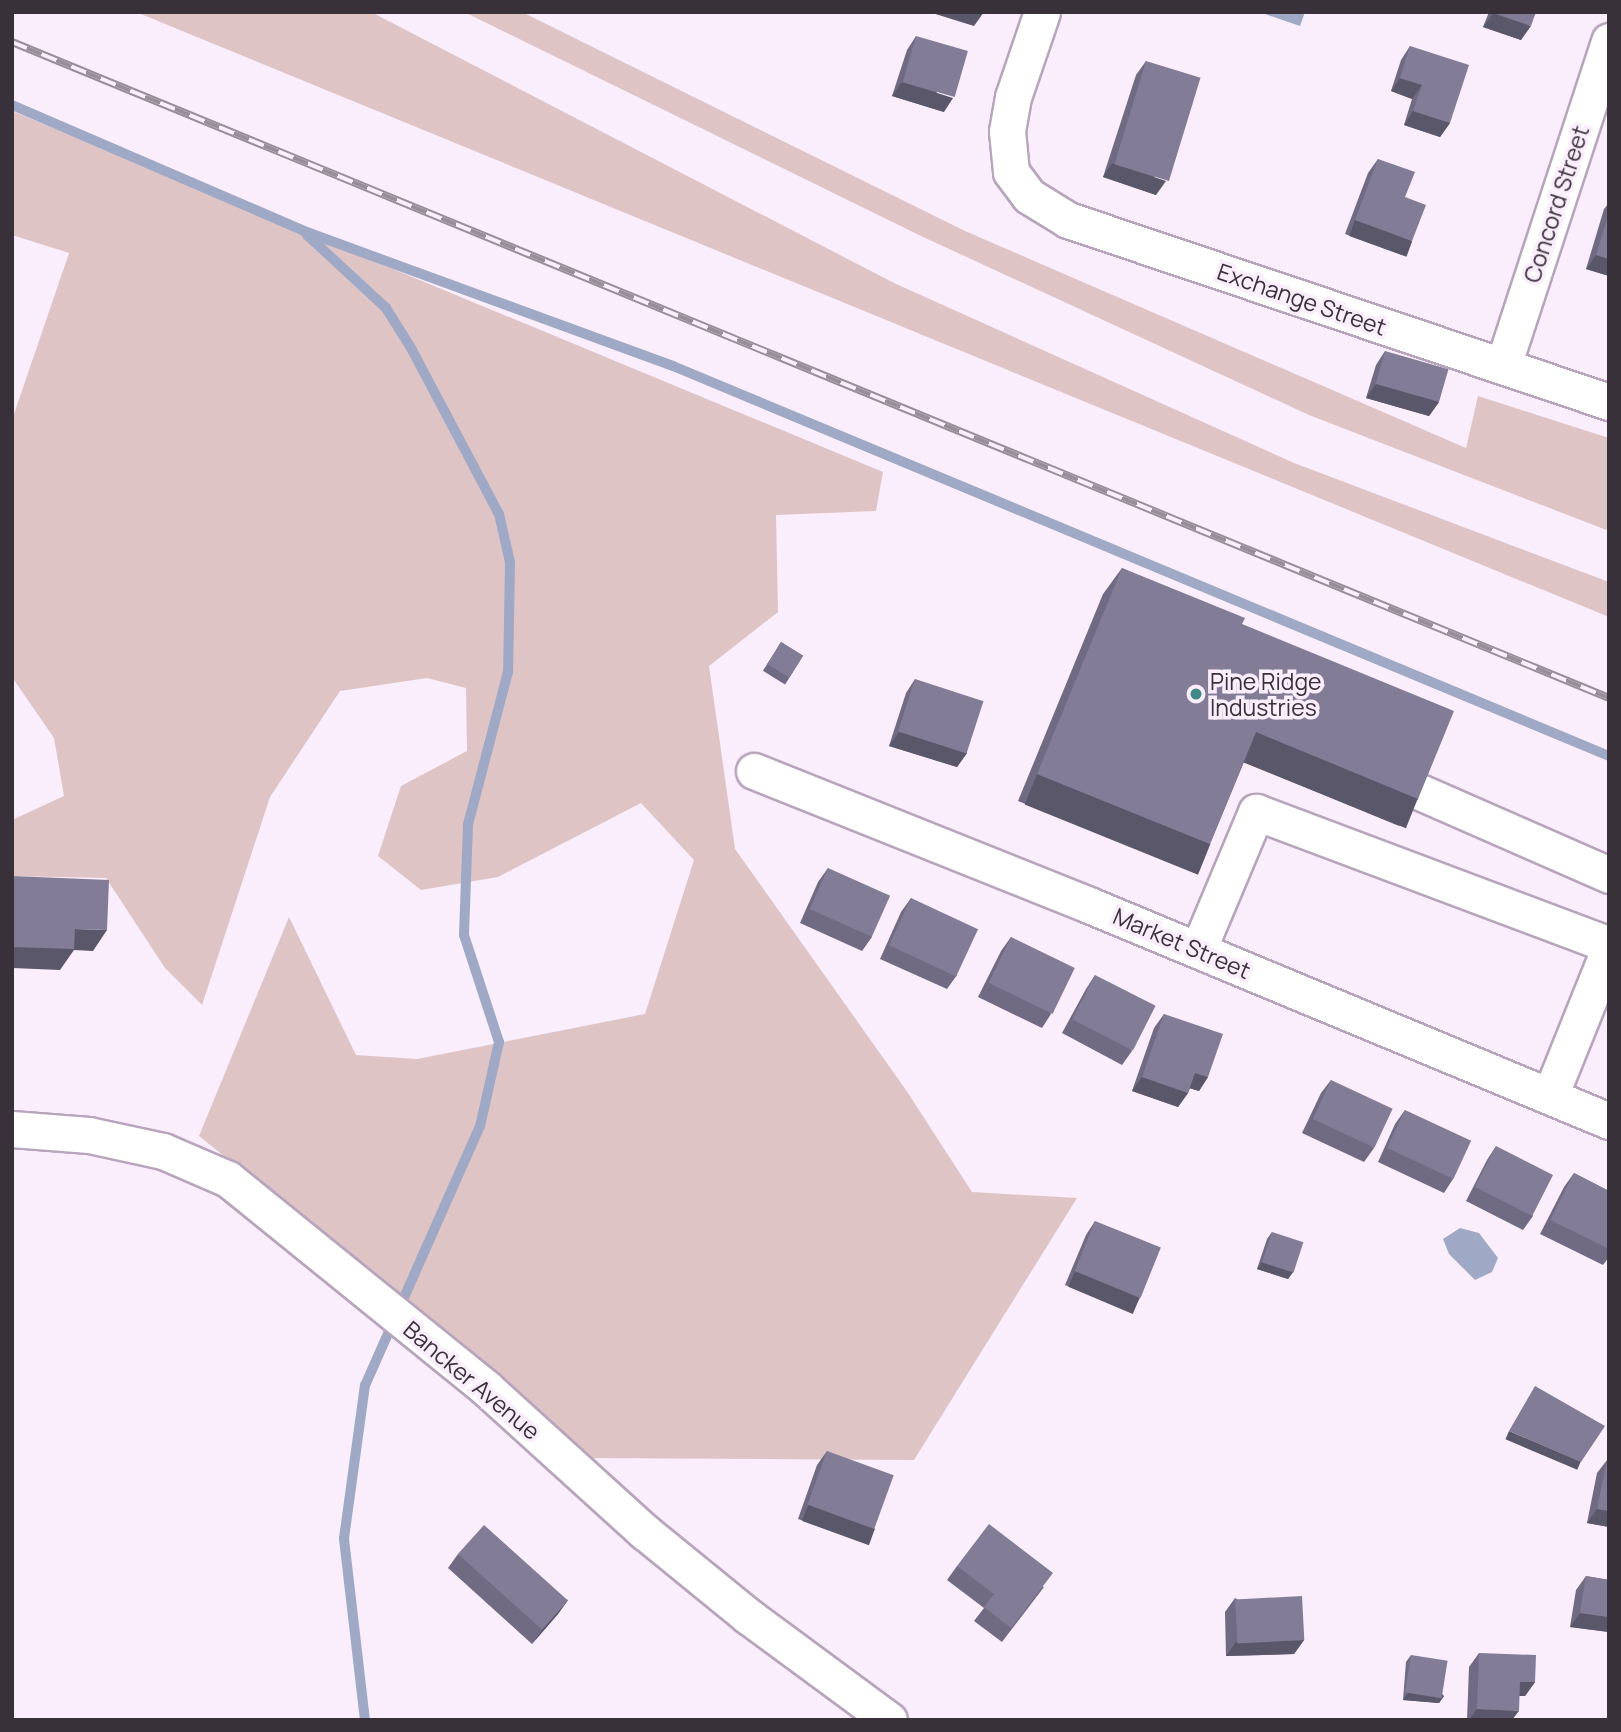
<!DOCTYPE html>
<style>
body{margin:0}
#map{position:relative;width:1621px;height:1732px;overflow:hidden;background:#faedfc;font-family:Manrope,sans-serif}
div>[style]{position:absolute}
.green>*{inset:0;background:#dfc4c6}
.water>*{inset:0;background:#9fa9c5}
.stream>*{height:10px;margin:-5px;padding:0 5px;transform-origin:5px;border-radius:5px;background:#9fa9c5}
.roads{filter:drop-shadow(2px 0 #b8a4bc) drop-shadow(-2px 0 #b8a4bc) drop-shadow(0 2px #b8a4bc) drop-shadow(0 -2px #b8a4bc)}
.minor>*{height:35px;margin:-17.5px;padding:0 17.5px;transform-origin:17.5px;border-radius:17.5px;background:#fff}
.rail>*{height:8px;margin-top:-4px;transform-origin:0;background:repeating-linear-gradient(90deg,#faedfc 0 16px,#988e9a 0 32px);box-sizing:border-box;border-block:2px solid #988e9a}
.wall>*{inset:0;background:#706b82;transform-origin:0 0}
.shaded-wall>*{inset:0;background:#5b576a;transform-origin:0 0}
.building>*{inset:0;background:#827c97;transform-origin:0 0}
.dots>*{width:19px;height:19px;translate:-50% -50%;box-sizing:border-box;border:4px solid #faedfc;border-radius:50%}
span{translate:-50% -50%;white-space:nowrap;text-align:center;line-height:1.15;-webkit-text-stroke:7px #faedfc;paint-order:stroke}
.street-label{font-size:23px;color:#39313a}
.poi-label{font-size:23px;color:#39313a}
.left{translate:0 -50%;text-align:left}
.frame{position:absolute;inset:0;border:14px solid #39313a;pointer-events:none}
</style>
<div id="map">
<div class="green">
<div style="clip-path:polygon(136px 12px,371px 12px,894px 283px,1294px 463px,1609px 582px,1609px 617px)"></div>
<div style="clip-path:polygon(464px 12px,522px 12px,965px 231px,1466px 448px,1478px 396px,1609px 438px,1609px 531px,1309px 415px,921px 236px)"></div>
<div style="clip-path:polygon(12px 111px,883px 472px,876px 511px,776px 515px,778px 612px,709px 666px,735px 849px,906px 1090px,972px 1192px,1077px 1198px,914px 1460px,586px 1458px,420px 1313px,199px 1136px,289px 917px,356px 1055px,417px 1059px,645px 1014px,694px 860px,641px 803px,498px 877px,421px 890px,378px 856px,401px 786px,467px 751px,466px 688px,427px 678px,340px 691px,270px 797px,202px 1005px,165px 968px,106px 878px,12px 876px,12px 820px,64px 796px,54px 738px,12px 677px,12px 420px,69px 253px,12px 235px)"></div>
</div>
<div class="water">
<div style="clip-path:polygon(1259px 12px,1305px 12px,1300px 26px)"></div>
<div style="clip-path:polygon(1460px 1228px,1479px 1233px,1498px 1258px,1492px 1272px,1475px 1280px,1449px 1254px,1443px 1239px)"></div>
</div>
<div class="stream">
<div style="left:12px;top:105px;width:318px;rotate:23.3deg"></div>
<div style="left:304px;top:231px;width:393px;rotate:20.1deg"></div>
<div style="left:673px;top:366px;width:1014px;rotate:22.62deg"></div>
<div style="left:307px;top:235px;width:108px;rotate:42.7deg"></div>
<div style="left:386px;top:308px;width:47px;rotate:58deg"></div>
<div style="left:411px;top:348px;width:188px;rotate:62.1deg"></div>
<div style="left:499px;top:514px;width:49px;rotate:77.1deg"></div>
<div style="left:510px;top:562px;width:110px;rotate:91deg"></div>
<div style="left:508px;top:672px;width:158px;rotate:104.7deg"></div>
<div style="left:468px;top:825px;width:110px;rotate:92.1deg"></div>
<div style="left:464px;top:935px;width:113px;rotate:71.9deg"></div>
<div style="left:499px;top:1042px;width:86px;rotate:102.7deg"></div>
<div style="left:480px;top:1126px;width:283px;rotate:113.9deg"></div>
<div style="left:365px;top:1385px;width:155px;rotate:97.8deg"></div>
<div style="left:344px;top:1539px;width:182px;rotate:83.4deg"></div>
</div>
<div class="roads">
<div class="minor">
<div style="left:1042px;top:12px;width:90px;rotate:108.8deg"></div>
<div style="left:1013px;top:97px;width:35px;rotate:100deg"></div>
<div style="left:1007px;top:131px;width:41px;rotate:84.4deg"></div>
<div style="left:1011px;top:172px;width:30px;rotate:53deg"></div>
<div style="left:1029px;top:196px;width:46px;rotate:31.6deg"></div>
<div style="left:1068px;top:220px;width:571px;rotate:18.59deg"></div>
<div style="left:1503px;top:366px;width:342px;rotate:-71.9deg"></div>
<div style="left:754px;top:771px;width:361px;rotate:21.8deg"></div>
<div style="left:1089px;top:905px;width:563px;rotate:22.56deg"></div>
<div style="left:1420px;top:792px;width:206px;rotate:23.7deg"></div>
<div style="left:1198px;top:950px;width:150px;rotate:-67.2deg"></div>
<div style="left:1256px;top:812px;width:377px;rotate:20.6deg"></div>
<div style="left:1550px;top:1096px;width:158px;rotate:-68.1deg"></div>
<div style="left:12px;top:1129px;width:77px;rotate:4.5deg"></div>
<div style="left:89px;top:1135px;width:76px;rotate:12.2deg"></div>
<div style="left:163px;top:1151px;width:71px;rotate:23.3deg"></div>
<div style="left:228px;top:1179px;width:332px;rotate:39deg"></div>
<div style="left:486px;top:1388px;width:215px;rotate:42.2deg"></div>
<div style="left:645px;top:1532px;width:133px;rotate:39.2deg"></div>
<div style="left:748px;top:1616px;width:175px;rotate:36.4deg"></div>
</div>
</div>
<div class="rail">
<div style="left:12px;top:42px;width:1726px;rotate:22.33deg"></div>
</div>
<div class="wall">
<div style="clip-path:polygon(1489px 12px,1536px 12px,1521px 40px,1483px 27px)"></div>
<div style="clip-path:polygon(916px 36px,944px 112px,892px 96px,907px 50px)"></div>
<div style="clip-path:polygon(1410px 46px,1450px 123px,1440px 137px,1404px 125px,1412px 99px,1391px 91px,1401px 60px)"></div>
<div style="clip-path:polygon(1146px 61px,1156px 195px,1103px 177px,1136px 75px)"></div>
<div style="clip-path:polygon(1378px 159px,1405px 197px,1402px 255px,1345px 234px,1368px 173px)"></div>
<div style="clip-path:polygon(1609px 203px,1609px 276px,1586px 269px,1604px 209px)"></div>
<div style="clip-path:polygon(1385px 351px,1439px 402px,1429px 416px,1366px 398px,1376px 365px)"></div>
<div style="clip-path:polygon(1122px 568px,1242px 624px,1418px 799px,1399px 826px,1244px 762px,1210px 844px,1191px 871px,1018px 801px,1103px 594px)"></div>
<div style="left:781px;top:642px;width:26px;height:34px;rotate:32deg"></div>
<div style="clip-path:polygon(915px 679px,967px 753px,957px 767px,889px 746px,906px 693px)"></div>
<div style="clip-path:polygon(828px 868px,872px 937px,862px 951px,800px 923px,818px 882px)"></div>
<div style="clip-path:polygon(911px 898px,957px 975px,947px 989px,880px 959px,901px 912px)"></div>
<div style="clip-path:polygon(1011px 937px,1051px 1014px,1042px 1028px,978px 997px,1001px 951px)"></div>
<div style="clip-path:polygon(1095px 975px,1132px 1051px,1122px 1065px,1062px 1033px,1086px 989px)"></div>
<div style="clip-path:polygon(1164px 1014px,1208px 1077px,1199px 1091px,1190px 1088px,1188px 1093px,1178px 1107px,1132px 1091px,1154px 1028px)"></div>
<div style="clip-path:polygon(1331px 1080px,1374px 1148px,1364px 1162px,1302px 1133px,1321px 1093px)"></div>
<div style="clip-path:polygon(1405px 1110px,1453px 1179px,1444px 1193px,1378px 1162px,1395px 1124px)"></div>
<div style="clip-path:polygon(1496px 1146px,1533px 1216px,1523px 1230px,1466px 1201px,1487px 1160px)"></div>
<div style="clip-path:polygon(1574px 1173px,1609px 1191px,1609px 1257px,1603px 1265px,1540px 1234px,1564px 1187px)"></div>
<div style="clip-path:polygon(1095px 1221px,1140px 1298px,1130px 1312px,1065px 1285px,1086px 1235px)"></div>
<div style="clip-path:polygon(1272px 1232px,1293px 1272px,1288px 1279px,1257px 1269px,1267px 1239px)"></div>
<div style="clip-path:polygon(827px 1451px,875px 1529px,865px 1543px,798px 1519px,817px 1465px)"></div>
<div style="clip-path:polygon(1607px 1460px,1609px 1460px,1609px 1527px,1587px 1523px,1597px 1473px)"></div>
<div style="clip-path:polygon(458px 1554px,568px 1600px,558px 1614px,532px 1644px,448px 1568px)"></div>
<div style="clip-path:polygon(957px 1566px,1044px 1587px,1002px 1642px,974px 1621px,984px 1608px,947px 1580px)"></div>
<div style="clip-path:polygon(1586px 1576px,1609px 1580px,1609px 1632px,1570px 1627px,1576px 1590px)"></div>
<div style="clip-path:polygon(1235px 1598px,1304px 1640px,1294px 1654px,1226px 1656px,1225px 1612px)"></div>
<div style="clip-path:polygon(1479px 1653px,1535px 1682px,1525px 1696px,1519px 1696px,1512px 1720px,1467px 1720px,1469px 1667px)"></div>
<div style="clip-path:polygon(1411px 1655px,1444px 1696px,1439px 1703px,1403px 1700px,1406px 1662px)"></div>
</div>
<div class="shaded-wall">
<div style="clip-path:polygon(929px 12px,984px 12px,974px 26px)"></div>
<div style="clip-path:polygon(1493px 13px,1531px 26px,1521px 40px,1483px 27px)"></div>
<div style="clip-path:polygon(1400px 78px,1422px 85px,1412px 99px,1391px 91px)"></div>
<div style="clip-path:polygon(902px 82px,953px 98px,944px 112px,892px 96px)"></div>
<div style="clip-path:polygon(1413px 111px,1450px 123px,1440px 137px,1404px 125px)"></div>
<div style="clip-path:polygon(1112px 163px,1166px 181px,1156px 195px,1103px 177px)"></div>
<div style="left:1355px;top:220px;width:61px;height:17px;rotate:20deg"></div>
<div style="clip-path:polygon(1596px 255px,1609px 259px,1609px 276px,1586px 269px)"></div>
<div style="clip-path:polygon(1376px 384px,1439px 402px,1429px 416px,1366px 398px)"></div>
<div style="clip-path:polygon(899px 732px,967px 753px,957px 767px,889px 746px)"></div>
<div style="left:1256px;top:732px;width:175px;height:33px;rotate:22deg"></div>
<div style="left:1037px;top:774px;width:187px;height:33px;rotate:22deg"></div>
<div style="clip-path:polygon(75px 929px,107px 930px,93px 951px,74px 950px,60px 970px,12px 968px,12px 947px)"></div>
<div style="clip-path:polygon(1195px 1073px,1208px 1077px,1199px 1091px,1185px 1087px)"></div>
<div style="clip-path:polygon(1142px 1077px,1188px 1093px,1178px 1107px,1132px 1091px)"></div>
<div style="clip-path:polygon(1262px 1262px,1293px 1272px,1288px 1279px,1257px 1269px)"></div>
<div style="left:1075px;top:1271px;width:70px;height:17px;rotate:23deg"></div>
<div style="left:1509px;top:1431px;width:78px;height:9px;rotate:23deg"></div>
<div style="left:808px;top:1505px;width:71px;height:17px;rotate:20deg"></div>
<div style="clip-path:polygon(1597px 1509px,1609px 1511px,1609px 1527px,1587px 1523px)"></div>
<div style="clip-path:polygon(568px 1600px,558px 1614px,532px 1644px,542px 1630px)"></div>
<div style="clip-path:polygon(1580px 1613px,1609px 1617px,1609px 1632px,1570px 1627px)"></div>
<div style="clip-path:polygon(1304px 1640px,1294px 1654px,1226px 1656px,1236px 1642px)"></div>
<div style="clip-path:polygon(1520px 1682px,1535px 1682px,1525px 1696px,1510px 1696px)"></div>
<div style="clip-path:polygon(1408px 1693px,1444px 1696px,1439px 1703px,1403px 1700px)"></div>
<div style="clip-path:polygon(1477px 1709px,1519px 1711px,1512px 1720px,1469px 1720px)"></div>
</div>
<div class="building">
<div style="clip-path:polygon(1493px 12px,1536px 12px,1531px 26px,1493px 13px)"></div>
<div style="left:916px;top:36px;width:54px;height:48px;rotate:16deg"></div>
<div style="clip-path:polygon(1410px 46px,1469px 65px,1450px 123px,1413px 111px,1422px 85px,1400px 78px)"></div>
<div style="left:1146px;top:61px;width:57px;height:108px;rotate:17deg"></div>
<div style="clip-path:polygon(1378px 159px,1415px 172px,1405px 197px,1426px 205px,1412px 241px,1355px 220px)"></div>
<div style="clip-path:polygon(1609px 213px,1609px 259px,1596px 255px)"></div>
<div style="left:1385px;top:351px;width:66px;height:34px;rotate:16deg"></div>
<div style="clip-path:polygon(1122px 568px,1245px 618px,1242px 624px,1454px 711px,1418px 799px,1256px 732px,1210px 844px,1037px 774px)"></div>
<div style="left:781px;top:642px;width:26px;height:26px;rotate:32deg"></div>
<div style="left:915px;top:679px;width:72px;height:55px;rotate:18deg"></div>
<div style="left:828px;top:868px;width:68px;height:45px;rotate:24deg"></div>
<div style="clip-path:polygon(12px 876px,109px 880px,107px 930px,75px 929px,74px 949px,12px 947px)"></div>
<div style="left:911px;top:898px;width:74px;height:52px;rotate:25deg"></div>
<div style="left:1011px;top:937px;width:71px;height:51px;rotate:26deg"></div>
<div style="left:1095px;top:975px;width:68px;height:50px;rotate:27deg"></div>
<div style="clip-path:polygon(1164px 1014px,1223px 1034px,1208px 1077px,1195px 1073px,1188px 1093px,1142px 1077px)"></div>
<div style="left:1331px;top:1080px;width:68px;height:43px;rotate:25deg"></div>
<div style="left:1405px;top:1110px;width:73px;height:42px;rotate:25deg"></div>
<div style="left:1496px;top:1146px;width:64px;height:46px;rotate:27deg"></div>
<div style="clip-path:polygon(1574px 1173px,1609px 1191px,1609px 1249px,1550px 1220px)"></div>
<div style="left:1095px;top:1221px;width:71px;height:54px;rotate:22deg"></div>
<div style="left:1272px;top:1232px;width:33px;height:32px;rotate:18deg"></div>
<div style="clip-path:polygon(1535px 1386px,1605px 1426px,1581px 1462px,1509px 1431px)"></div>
<div style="left:827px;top:1451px;width:71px;height:57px;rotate:20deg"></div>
<div style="clip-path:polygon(1607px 1460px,1609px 1460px,1609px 1511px,1597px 1509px)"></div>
<div style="clip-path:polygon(989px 1524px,1053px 1573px,1011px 1628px,984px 1607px,994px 1594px,957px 1566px)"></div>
<div style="left:484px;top:1525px;width:113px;height:39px;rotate:42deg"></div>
<div style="clip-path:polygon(1586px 1576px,1609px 1580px,1609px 1617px,1580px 1613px)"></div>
<div style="left:1302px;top:1596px;width:44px;height:67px;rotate:87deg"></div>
<div style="clip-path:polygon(1479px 1653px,1536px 1655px,1535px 1682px,1520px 1682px,1519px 1711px,1477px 1709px)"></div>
<div style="left:1411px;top:1655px;width:37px;height:38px;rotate:9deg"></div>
</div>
<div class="dots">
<div style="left:1196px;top:694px;background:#408886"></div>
</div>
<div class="street-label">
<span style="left:1556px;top:204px;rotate:-72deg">Concord Street</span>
<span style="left:1302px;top:299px;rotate:19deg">Exchange Street</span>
<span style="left:1182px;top:943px;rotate:23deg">Market Street</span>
<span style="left:472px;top:1380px;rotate:40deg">Bancker Avenue</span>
</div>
<div class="poi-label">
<span class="left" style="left:1210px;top:694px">Pine Ridge<br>Industries</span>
</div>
<div class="frame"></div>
</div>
